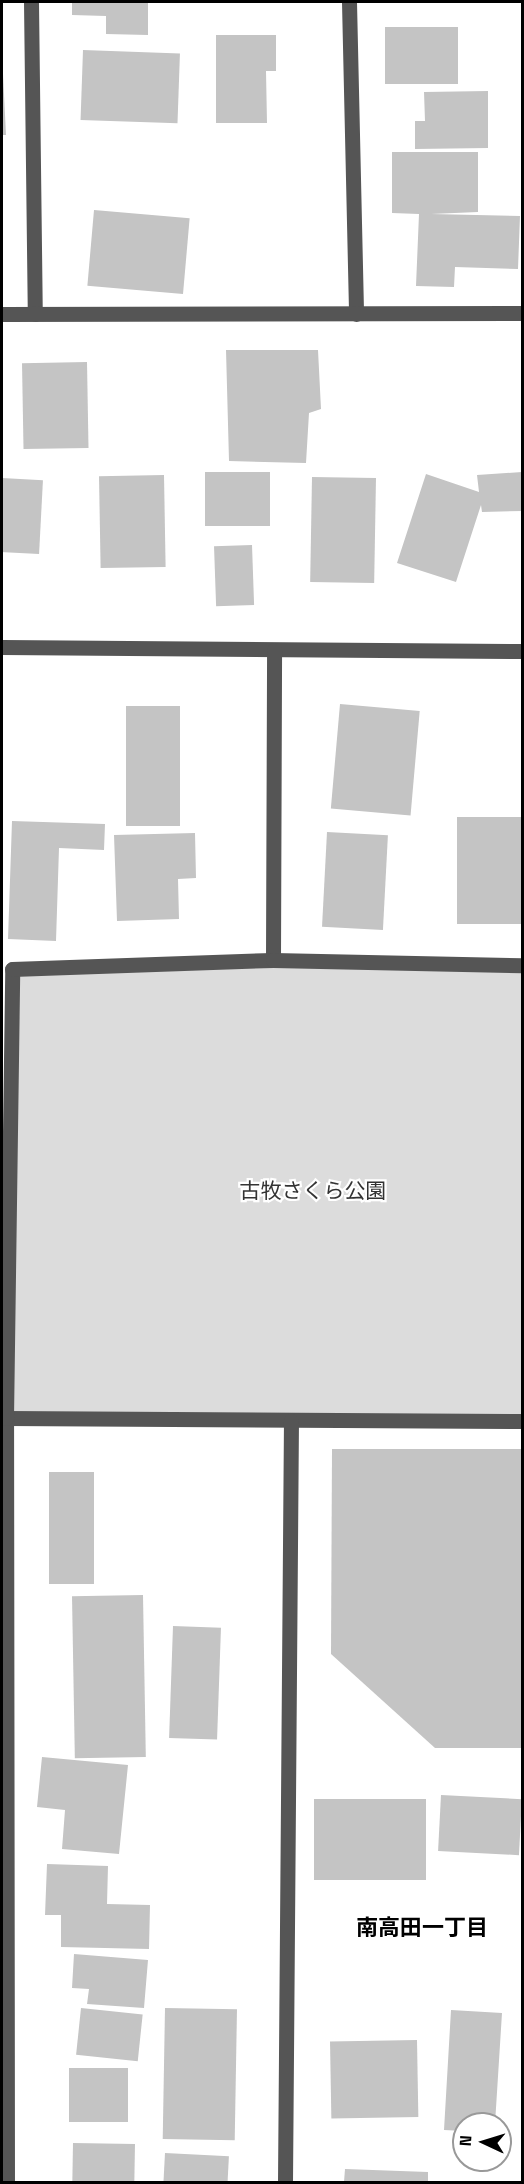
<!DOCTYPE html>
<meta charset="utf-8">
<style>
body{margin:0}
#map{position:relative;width:524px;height:2184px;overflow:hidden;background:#fff;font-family:"Space Grotesk","Noto Sans JP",sans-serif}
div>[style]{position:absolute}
.green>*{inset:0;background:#dcdcdc;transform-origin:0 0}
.building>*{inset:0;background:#c4c4c4;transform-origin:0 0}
.minor>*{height:15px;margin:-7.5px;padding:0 7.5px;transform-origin:7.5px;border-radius:7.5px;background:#555}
span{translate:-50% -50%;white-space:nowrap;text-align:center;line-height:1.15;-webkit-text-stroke:4.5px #fff;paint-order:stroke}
.park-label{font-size:21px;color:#333}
.neighbourhood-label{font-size:22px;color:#000;font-weight:700}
.frame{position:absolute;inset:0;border:3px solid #000;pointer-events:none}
.north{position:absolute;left:452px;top:2112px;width:60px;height:60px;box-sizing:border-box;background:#fff;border:2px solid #999;border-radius:50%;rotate:274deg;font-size:16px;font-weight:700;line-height:24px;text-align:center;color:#000}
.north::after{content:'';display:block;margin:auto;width:21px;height:27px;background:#000;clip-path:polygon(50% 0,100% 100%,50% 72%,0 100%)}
</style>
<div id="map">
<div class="green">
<div style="left:522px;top:966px;width:455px;height:510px;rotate:90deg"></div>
</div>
<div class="building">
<div style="clip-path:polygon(72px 2px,148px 2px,148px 35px,106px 34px,106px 16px,72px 15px)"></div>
<div style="left:385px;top:27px;width:73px;height:57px"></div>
<div style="clip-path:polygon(216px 35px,276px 35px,276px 71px,266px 71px,267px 123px,216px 123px)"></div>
<div style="left:83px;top:50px;width:97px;height:70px;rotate:2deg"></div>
<div style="clip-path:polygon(2px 74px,3px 74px,6px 135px,2px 135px)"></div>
<div style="clip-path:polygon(488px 91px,488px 148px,415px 149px,415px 121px,425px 121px,424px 92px)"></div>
<div style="clip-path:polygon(392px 152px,478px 152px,478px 212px,431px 214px,520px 216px,518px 269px,455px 267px,454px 287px,416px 286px,419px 214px,392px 213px)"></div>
<div style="left:94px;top:210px;width:96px;height:76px;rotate:5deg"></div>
<div style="clip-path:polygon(226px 350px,318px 350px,321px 409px,309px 413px,306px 463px,229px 461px)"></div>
<div style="left:87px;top:362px;width:86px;height:65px;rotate:89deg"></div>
<div style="left:205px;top:472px;width:65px;height:54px"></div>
<div style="clip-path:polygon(522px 472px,522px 511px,482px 512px,481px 505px,456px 582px,397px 563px,426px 474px,479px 492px,477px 475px)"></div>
<div style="left:164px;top:475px;width:92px;height:65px;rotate:89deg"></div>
<div style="left:312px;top:477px;width:64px;height:105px;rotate:1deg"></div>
<div style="left:2px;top:478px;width:41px;height:74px;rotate:3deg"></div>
<div style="left:252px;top:545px;width:60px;height:38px;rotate:88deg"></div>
<div style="left:340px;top:704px;width:80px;height:105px;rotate:5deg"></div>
<div style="left:180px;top:706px;width:120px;height:54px;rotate:90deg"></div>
<div style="left:457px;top:817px;width:65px;height:107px"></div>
<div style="clip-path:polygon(12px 821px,105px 824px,104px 850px,59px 848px,56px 941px,8px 939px)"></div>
<div style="left:327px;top:832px;width:61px;height:95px;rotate:3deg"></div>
<div style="clip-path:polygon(195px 833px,196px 878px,178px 879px,179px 919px,117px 921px,114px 835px)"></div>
<div style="clip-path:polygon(332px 1449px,522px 1449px,522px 1748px,435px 1748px,331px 1654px)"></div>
<div style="left:49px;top:1472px;width:45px;height:112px"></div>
<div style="left:143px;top:1595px;width:162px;height:71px;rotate:89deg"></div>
<div style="left:173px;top:1626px;width:48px;height:112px;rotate:2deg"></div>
<div style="clip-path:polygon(42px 1757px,128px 1765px,119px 1854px,62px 1849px,65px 1810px,37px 1807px)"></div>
<div style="left:441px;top:1795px;width:81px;height:56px;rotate:3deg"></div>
<div style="left:314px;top:1799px;width:112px;height:81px"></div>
<div style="clip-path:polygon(47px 1864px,108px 1866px,107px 1904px,150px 1905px,149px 1949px,61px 1947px,61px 1915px,45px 1915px)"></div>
<div style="clip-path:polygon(74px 1954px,148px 1960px,144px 2008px,87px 2004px,89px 1989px,72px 1988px)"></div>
<div style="left:81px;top:2008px;width:62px;height:47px;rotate:6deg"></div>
<div style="left:165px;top:2008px;width:72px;height:131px;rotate:1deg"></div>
<div style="clip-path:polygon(451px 2010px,502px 2013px,495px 2124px,464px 2124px,464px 2131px,444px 2130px)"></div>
<div style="left:417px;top:2040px;width:77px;height:87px;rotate:89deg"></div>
<div style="left:69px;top:2068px;width:59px;height:54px"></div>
<div style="left:73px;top:2143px;width:62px;height:39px;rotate:1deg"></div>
<div style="left:165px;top:2153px;width:64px;height:29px;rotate:3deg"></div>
<div style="clip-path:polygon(345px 2169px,428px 2172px,428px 2182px,344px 2182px)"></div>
</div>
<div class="minor">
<div style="left:31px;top:2px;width:312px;rotate:89.3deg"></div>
<div style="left:349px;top:2px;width:312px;rotate:88.7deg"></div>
<div style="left:2px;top:314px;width:520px;rotate:-0.11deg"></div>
<div style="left:2px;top:647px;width:520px;rotate:0.44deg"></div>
<div style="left:273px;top:960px;width:310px;rotate:-89.8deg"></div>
<div style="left:6px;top:1418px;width:516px;rotate:0.33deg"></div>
<div style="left:7px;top:2182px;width:764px;rotate:-90.07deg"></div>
<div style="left:6px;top:1418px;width:449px;rotate:-89.2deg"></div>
<div style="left:12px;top:969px;width:261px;rotate:-2deg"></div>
<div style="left:273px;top:960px;width:249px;rotate:1.2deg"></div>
<div style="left:285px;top:2182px;width:761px;rotate:-89.55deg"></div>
</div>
<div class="park-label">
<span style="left:313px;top:1191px">古牧さくら公園</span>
</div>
<div class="neighbourhood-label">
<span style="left:422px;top:1928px">南高田一丁目</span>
</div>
<div class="frame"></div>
<div class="north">N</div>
</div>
